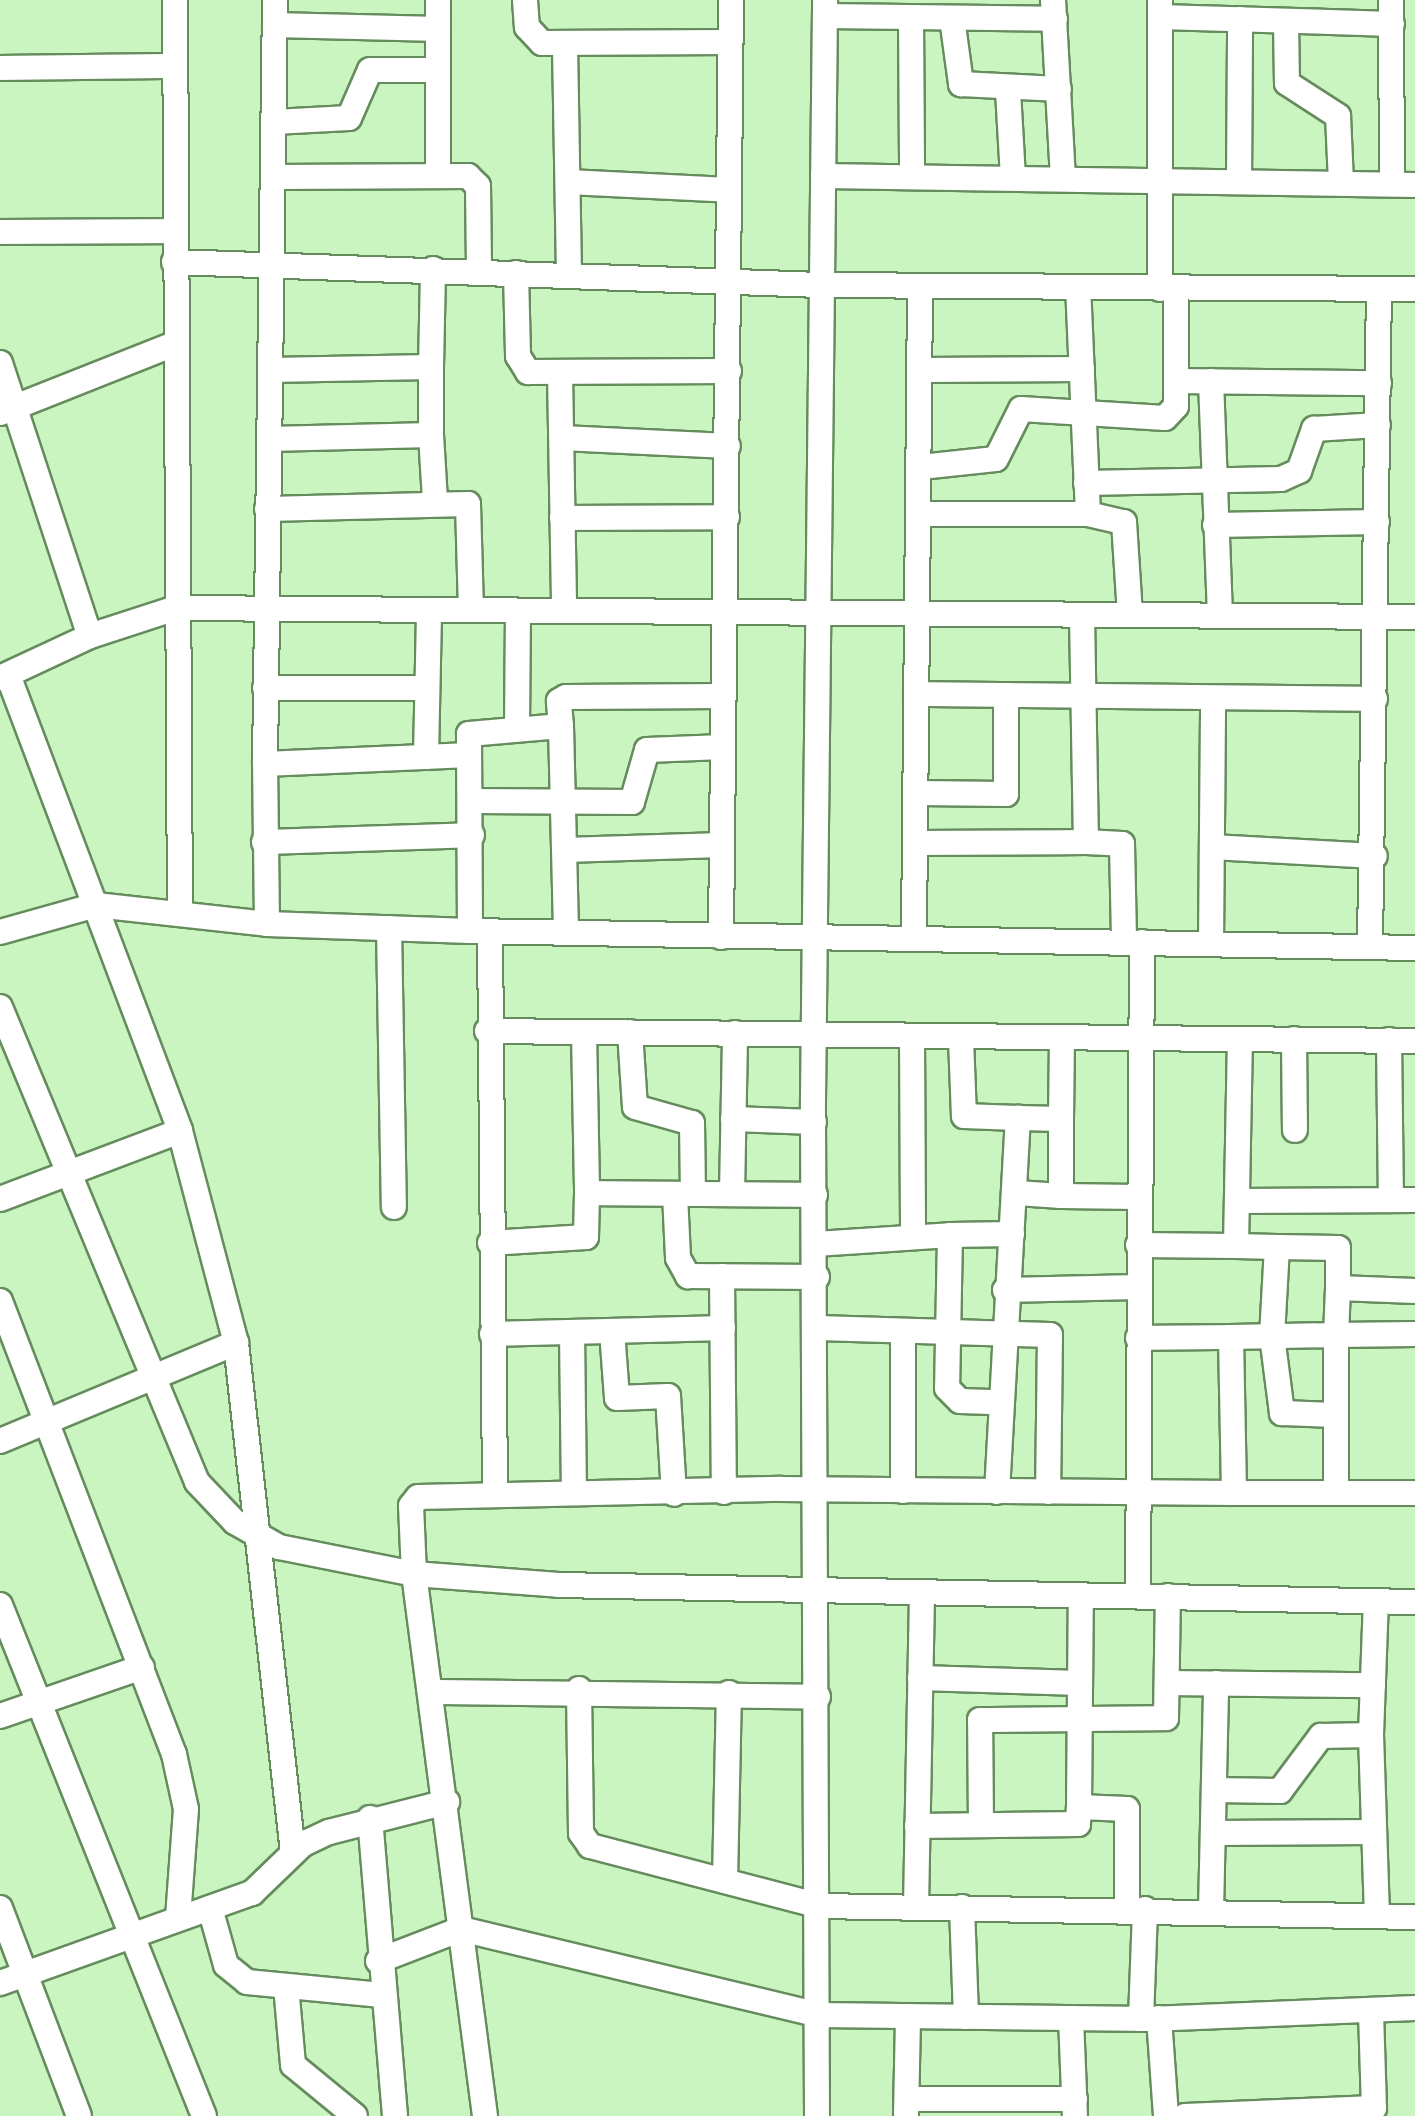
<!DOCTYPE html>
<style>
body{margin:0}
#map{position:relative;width:1415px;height:2116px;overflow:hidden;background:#caf5c0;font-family:Ubuntu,sans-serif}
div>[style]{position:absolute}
.roads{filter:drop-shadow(2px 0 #658c5c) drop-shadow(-2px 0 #658c5c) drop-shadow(0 2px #658c5c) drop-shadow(0 -2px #658c5c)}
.minor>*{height:24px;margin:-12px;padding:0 12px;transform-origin:12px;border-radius:12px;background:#fff}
span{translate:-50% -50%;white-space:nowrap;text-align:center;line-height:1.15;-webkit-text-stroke:7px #caf5c0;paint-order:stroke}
</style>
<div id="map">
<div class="roads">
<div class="minor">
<div style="left:175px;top:0;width:911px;rotate:89.69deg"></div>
<div style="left:438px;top:0;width:176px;rotate:90deg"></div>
<div style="left:525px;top:0;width:27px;rotate:86deg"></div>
<div style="left:527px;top:27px;width:22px;rotate:47deg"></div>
<div style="left:542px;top:43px;width:188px;rotate:-0.3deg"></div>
<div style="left:1053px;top:0;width:179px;rotate:86.8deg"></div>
<div style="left:1160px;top:0;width:289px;rotate:90deg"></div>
<div style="left:1391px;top:0;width:184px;rotate:89.7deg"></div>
<div style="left:825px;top:16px;width:230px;rotate:0.7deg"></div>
<div style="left:1160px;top:17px;width:232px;rotate:1.7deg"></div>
<div style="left:911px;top:18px;width:159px;rotate:89.6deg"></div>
<div style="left:952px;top:18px;width:67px;rotate:82.2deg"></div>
<div style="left:961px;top:84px;width:98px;rotate:2.9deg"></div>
<div style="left:1286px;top:21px;width:62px;rotate:89.1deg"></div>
<div style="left:1287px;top:83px;width:61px;rotate:32.9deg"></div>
<div style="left:1338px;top:116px;width:67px;rotate:87.4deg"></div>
<div style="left:275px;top:25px;width:163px;rotate:1.4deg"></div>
<div style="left:565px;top:45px;width:230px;rotate:89deg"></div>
<div style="left:0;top:68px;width:175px;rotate:-0.7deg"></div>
<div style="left:1008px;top:91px;width:87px;rotate:86.7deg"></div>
<div style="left:274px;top:122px;width:75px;rotate:-3.1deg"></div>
<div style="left:349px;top:118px;width:52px;rotate:-66.4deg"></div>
<div style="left:370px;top:70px;width:68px"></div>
<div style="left:823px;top:176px;width:592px;rotate:0.87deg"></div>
<div style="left:273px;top:177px;width:195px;rotate:-0.3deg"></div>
<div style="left:468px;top:176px;width:14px;rotate:45deg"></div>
<div style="left:478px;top:186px;width:85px;rotate:89.3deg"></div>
<div style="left:568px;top:182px;width:161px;rotate:2.8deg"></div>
<div style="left:1239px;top:182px;width:163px;rotate:-89.6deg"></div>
<div style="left:0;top:232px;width:175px;rotate:-0.3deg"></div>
<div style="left:174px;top:262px;width:647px;rotate:2.04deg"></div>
<div style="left:821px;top:285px;width:594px;rotate:0.39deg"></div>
<div style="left:516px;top:273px;width:83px;rotate:88.6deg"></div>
<div style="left:518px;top:356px;width:19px;rotate:58deg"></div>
<div style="left:528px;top:372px;width:201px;rotate:-0.3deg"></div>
<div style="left:1176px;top:289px;width:92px;rotate:90deg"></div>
<div style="left:1176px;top:381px;width:203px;rotate:0.6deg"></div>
<div style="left:0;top:363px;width:287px;rotate:71.8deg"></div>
<div style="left:270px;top:370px;width:161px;rotate:-1.1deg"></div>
<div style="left:431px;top:367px;width:98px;rotate:-88.8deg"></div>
<div style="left:922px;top:370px;width:160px;rotate:-0.4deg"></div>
<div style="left:560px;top:373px;width:238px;rotate:89deg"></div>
<div style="left:1211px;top:381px;width:235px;rotate:87.8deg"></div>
<div style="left:0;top:413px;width:187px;rotate:-21.6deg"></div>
<div style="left:431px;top:435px;width:66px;rotate:86.5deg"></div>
<div style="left:562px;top:438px;width:166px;rotate:2.8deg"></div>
<div style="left:269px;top:439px;width:162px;rotate:-1.4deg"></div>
<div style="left:431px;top:435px;width:68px;rotate:-90deg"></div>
<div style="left:921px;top:467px;width:75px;rotate:-6.1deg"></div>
<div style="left:996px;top:459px;width:56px;rotate:-63.4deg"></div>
<div style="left:1021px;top:409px;width:144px;rotate:3.6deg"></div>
<div style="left:1165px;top:418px;width:16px;rotate:-47deg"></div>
<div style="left:1176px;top:406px;width:25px;rotate:-90deg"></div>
<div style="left:1086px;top:483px;width:195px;rotate:-1.2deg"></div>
<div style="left:1281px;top:479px;width:20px;rotate:-24deg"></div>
<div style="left:1299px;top:471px;width:45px;rotate:-70.3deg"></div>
<div style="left:1314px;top:429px;width:64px;rotate:-3.6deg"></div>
<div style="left:267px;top:509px;width:201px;rotate:-1.4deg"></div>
<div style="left:468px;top:504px;width:106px;rotate:88.4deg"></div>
<div style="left:921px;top:514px;width:167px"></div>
<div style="left:1088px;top:514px;width:226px;rotate:-92.5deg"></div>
<div style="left:1088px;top:514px;width:37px;rotate:13deg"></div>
<div style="left:1124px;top:522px;width:93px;rotate:86.3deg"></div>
<div style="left:562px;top:518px;width:165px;rotate:-0.3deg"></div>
<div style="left:1215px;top:525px;width:162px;rotate:-1.1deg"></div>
<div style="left:1082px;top:615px;width:227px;rotate:89deg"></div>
<div style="left:1086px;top:842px;width:36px;rotate:3deg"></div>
<div style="left:1122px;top:844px;width:97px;rotate:88.8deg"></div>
<div style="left:8px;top:675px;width:487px;rotate:69.3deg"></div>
<div style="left:0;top:678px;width:99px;rotate:-25deg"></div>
<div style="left:90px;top:636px;width:90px;rotate:-18deg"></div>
<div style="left:176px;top:608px;width:1239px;rotate:0.42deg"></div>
<div style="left:265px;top:688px;width:162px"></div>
<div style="left:916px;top:694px;width:459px;rotate:0.6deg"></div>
<div style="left:517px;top:726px;width:115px;rotate:-89.5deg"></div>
<div style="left:561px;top:726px;width:206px;rotate:88.6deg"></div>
<div style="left:426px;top:757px;width:147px;rotate:-88.8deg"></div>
<div style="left:265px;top:764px;width:764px;rotate:-89.25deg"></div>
<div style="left:919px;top:793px;width:87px;rotate:0.7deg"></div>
<div style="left:1006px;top:794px;width:99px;rotate:-90deg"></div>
<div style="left:473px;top:801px;width:159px;rotate:0.4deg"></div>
<div style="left:632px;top:802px;width:54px;rotate:-73.9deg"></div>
<div style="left:647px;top:750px;width:76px;rotate:-2.3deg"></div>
<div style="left:264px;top:842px;width:208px;rotate:-1.9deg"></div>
<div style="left:917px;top:843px;width:169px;rotate:-0.3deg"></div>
<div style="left:1212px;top:847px;width:163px;rotate:3.2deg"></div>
<div style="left:565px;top:850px;width:157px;rotate:-1.8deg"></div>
<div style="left:267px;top:924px;width:160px;rotate:-90.7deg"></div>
<div style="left:265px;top:764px;width:204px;rotate:-2.5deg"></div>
<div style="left:389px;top:928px;width:279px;rotate:89deg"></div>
<div style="left:470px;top:931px;width:197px;rotate:-90.3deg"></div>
<div style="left:469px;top:734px;width:92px;rotate:-5deg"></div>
<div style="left:561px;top:726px;width:25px;rotate:-95deg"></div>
<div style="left:559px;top:701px;width:8px;rotate:-30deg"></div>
<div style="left:566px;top:697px;width:158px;rotate:-0.4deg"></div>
<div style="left:490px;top:931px;width:562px;rotate:89.49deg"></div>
<div style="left:0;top:932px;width:100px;rotate:-15.7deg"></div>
<div style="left:96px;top:905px;width:172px;rotate:6.3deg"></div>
<div style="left:267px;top:924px;width:203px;rotate:2deg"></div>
<div style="left:470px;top:931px;width:945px;rotate:1.03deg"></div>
<div style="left:721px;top:937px;width:937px;rotate:-89.39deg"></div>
<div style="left:914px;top:937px;width:651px;rotate:-89.47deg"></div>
<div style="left:1211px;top:942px;width:241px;rotate:-89.5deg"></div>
<div style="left:1370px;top:947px;width:658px;rotate:-89.22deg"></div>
<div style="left:0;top:1007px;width:514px;rotate:67.47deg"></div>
<div style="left:197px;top:1482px;width:55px;rotate:46.5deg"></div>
<div style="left:235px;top:1522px;width:51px;rotate:29.6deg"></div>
<div style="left:279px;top:1547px;width:138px;rotate:11.3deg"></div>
<div style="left:414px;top:1574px;width:145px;rotate:4.3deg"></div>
<div style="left:559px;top:1585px;width:856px;rotate:1.14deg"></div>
<div style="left:487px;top:1031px;width:928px;rotate:0.62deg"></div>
<div style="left:584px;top:1032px;width:161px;rotate:88.9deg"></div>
<div style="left:587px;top:1193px;width:228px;rotate:0.5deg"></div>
<div style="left:630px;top:1032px;width:75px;rotate:86.2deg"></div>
<div style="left:635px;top:1107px;width:59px;rotate:15.7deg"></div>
<div style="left:692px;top:1123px;width:71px;rotate:89.2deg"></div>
<div style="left:912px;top:1037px;width:200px;rotate:89.7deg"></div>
<div style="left:961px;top:1039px;width:77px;rotate:87.8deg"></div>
<div style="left:964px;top:1116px;width:54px;rotate:2.1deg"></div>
<div style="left:1294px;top:1039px;width:91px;rotate:89.4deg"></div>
<div style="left:1389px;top:1040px;width:160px;rotate:89.3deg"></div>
<div style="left:733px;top:1119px;width:81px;rotate:2.1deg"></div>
<div style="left:1017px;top:1193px;width:44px;rotate:3.9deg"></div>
<div style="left:1061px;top:1196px;width:77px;rotate:-90deg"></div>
<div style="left:675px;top:1194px;width:64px;rotate:87.3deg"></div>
<div style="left:678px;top:1258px;width:21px;rotate:61deg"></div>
<div style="left:688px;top:1276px;width:129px;rotate:0.4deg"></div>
<div style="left:732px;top:1194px;width:161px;rotate:-88.9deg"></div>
<div style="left:1061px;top:1196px;width:76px;rotate:0.8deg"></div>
<div style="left:0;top:1199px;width:192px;rotate:-20.7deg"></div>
<div style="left:180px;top:1131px;width:219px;rotate:75.2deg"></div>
<div style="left:236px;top:1343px;width:513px;rotate:83.62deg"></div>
<div style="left:1237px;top:1201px;width:178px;rotate:-0.3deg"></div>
<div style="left:950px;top:1235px;width:62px;rotate:-0.9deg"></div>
<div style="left:490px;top:1243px;width:96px;rotate:-3.6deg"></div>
<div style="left:586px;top:1237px;width:44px;rotate:-88.7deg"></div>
<div style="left:816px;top:1244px;width:134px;rotate:-3.8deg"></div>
<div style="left:950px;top:1235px;width:153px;rotate:91.1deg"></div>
<div style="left:947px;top:1388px;width:18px;rotate:45deg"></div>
<div style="left:960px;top:1401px;width:38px;rotate:2deg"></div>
<div style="left:1138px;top:1245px;width:98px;rotate:0.6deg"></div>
<div style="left:1236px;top:1246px;width:207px;rotate:-88.9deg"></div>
<div style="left:1236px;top:1246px;width:41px;rotate:1.4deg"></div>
<div style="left:1277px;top:1247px;width:89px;rotate:93.2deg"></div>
<div style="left:1272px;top:1336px;width:78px;rotate:82.6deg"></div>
<div style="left:1282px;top:1413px;width:53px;rotate:2.2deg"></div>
<div style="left:1277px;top:1247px;width:61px;rotate:0.9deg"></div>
<div style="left:1338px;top:1248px;width:40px;rotate:90deg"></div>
<div style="left:722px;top:1276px;width:216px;rotate:89.5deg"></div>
<div style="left:1005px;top:1290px;width:133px;rotate:-1.3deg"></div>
<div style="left:1415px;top:1291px;width:77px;rotate:-177.8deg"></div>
<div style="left:1338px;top:1288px;width:47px;rotate:92.4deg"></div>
<div style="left:1336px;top:1335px;width:79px;rotate:-0.7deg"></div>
<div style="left:0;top:1301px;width:485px;rotate:69deg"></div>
<div style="left:174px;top:1754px;width:56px;rotate:77.7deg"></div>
<div style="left:186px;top:1809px;width:109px;rotate:94.2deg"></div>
<div style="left:818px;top:1328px;width:232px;rotate:1.7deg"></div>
<div style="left:1050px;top:1335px;width:157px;rotate:90.7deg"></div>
<div style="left:612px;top:1331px;width:67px;rotate:85.7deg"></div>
<div style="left:617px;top:1398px;width:51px;rotate:-2.2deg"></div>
<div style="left:668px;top:1396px;width:98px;rotate:86.5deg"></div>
<div style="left:572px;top:1332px;width:159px;rotate:89.3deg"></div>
<div style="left:492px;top:1334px;width:231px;rotate:-1.5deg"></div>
<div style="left:1231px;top:1337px;width:105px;rotate:-1.1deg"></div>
<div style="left:1336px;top:1335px;width:158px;rotate:90deg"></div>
<div style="left:0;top:1441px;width:256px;rotate:-22.6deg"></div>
<div style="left:903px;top:1491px;width:159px;rotate:-90deg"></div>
<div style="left:997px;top:1492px;width:375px;rotate:-86.8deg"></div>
<div style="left:1018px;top:1118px;width:43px;rotate:1.3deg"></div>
<div style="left:1061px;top:1119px;width:79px;rotate:-89.3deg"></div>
<div style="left:1234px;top:1493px;width:181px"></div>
<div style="left:1138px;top:1595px;width:653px;rotate:-89.65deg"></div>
<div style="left:0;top:1605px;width:550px;rotate:68.24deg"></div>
<div style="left:920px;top:1678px;width:160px;rotate:1.8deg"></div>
<div style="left:1167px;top:1683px;width:206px;rotate:0.6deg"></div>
<div style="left:579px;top:1689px;width:144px;rotate:89.2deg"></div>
<div style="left:581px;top:1833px;width:16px;rotate:55deg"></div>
<div style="left:590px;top:1846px;width:238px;rotate:14.6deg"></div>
<div style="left:820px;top:1906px;width:595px;rotate:1.06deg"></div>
<div style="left:431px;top:1692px;width:387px;rotate:0.7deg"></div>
<div style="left:0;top:1716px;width:150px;rotate:-19deg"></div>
<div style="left:1371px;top:1735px;width:181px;rotate:88.1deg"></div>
<div style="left:1214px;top:1790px;width:66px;rotate:0.9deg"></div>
<div style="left:1280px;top:1791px;width:69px;rotate:-53.3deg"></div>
<div style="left:1321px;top:1736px;width:50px;rotate:-1.1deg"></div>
<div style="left:1371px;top:1735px;width:134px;rotate:-87.9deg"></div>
<div style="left:1079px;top:1807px;width:212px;rotate:-89.5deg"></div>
<div style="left:370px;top:1818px;width:299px;rotate:85.2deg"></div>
<div style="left:981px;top:1825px;width:105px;rotate:-90.5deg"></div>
<div style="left:980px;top:1720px;width:186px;rotate:-0.6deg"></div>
<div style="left:1166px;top:1718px;width:122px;rotate:-89.1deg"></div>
<div style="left:917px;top:1826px;width:161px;rotate:-0.7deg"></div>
<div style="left:1078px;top:1824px;width:17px;rotate:-87deg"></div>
<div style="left:1079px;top:1807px;width:48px;rotate:2.4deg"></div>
<div style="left:1127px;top:1809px;width:100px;rotate:90deg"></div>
<div style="left:1213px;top:1833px;width:160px;rotate:-0.4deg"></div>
<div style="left:725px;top:1881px;width:188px;rotate:-88.8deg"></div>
<div style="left:916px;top:1907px;width:312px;rotate:-88.9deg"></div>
<div style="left:962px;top:1907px;width:110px;rotate:87.9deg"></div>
<div style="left:0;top:1908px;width:222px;rotate:69.2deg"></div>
<div style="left:210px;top:1908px;width:59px;rotate:74.3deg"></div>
<div style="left:226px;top:1965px;width:27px;rotate:39deg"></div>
<div style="left:247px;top:1982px;width:135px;rotate:5.5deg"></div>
<div style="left:1211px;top:1911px;width:228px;rotate:-88.7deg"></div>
<div style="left:378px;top:1961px;width:89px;rotate:-21.1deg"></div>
<div style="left:461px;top:1929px;width:369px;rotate:13.5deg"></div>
<div style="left:820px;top:2015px;width:330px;rotate:0.7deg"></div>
<div style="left:1150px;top:2019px;width:265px;rotate:-2.4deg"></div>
<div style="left:0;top:1983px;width:268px;rotate:-19.7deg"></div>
<div style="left:252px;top:1893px;width:71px;rotate:-43.9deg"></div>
<div style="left:303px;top:1844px;width:29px;rotate:-25deg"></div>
<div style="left:329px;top:1832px;width:122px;rotate:-14.3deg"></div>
<div style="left:286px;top:1986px;width:79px;rotate:84.9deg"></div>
<div style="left:293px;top:2065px;width:80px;rotate:39.4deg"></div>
<div style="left:1071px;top:2018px;width:98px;rotate:87.7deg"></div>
<div style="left:1159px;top:2018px;width:98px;rotate:85.9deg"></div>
<div style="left:1141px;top:2019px;width:110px;rotate:-87.9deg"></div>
<div style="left:907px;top:2099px;width:168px"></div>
<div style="left:906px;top:2114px;width:98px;rotate:-88.8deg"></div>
<div style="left:485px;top:2116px;width:547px;rotate:-97.46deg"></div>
<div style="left:414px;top:1574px;width:68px;rotate:-92.5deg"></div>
<div style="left:411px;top:1506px;width:11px;rotate:-52deg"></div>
<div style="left:418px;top:1497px;width:363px;rotate:-1.3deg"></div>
<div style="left:781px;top:1489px;width:453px;rotate:0.5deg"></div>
<div style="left:1234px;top:1493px;width:156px;rotate:-91.1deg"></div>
<div style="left:1231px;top:1337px;width:93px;rotate:179.4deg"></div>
<div style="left:817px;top:2116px;width:1016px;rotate:-90.23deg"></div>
<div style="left:813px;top:1100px;width:1100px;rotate:-89.37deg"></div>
<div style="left:1185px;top:2116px;width:189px;rotate:-2.4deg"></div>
<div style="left:1374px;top:2108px;width:98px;rotate:-91.8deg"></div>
</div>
</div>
</div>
